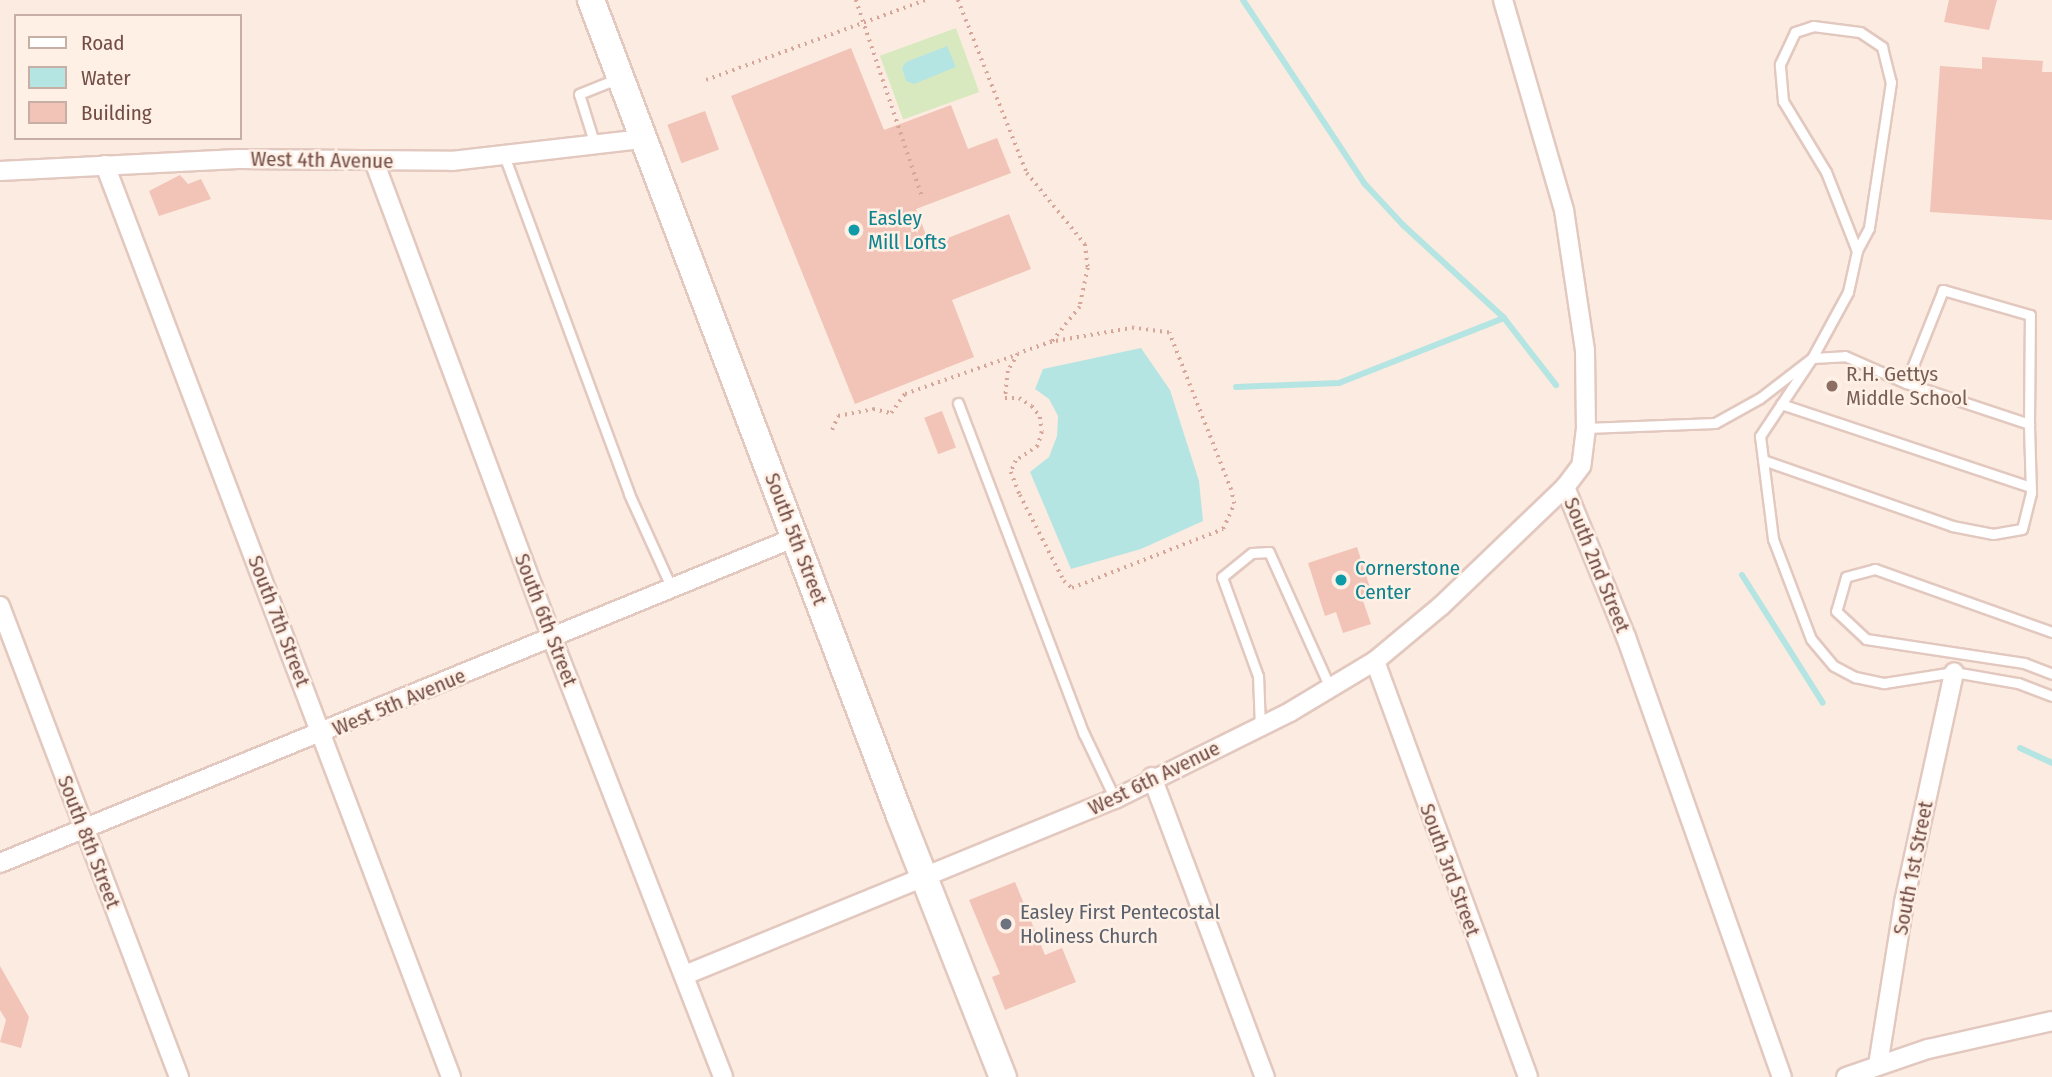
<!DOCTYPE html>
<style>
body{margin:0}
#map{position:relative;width:2052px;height:1077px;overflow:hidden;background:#fcebe0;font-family:"Fira Sans Condensed",sans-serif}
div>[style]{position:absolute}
.green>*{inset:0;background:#d9e9bf;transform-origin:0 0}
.water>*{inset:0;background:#b5e5e2}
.stream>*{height:6px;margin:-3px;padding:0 3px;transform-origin:3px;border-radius:3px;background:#b5e5e2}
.building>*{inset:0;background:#f2c3b7;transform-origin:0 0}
.path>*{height:3.5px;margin-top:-1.75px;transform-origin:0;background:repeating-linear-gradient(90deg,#d6a69b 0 2px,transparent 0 7px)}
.roads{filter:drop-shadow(2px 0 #e2c8bf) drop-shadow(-2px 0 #e2c8bf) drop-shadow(0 2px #e2c8bf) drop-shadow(0 -2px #e2c8bf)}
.lane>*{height:9px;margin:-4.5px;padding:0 4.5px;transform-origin:4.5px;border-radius:4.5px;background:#fff}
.street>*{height:18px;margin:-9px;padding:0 9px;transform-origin:9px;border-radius:9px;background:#fff}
.secondary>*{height:26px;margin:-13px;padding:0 13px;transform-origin:13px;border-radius:13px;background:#fff}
.dots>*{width:19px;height:19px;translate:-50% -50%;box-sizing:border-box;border:4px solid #fff0e6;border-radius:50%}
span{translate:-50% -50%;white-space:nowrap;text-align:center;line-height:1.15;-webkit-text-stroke:5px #fff0e6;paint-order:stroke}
.street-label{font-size:21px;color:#734e47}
.culture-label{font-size:21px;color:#0d838f}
.left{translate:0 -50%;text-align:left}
.education-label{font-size:21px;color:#785e54}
.worship-label{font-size:21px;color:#5b616d}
.legend{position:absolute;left:14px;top:14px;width:228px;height:126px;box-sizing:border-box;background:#fff0e6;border:2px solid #c7afa6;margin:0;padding:9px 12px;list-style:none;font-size:21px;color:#734e47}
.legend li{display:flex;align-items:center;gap:14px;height:35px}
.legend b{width:35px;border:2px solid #c7afa6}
</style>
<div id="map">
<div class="green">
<div style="left:956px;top:28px;width:68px;height:81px;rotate:70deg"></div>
</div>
<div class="water">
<div style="clip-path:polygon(947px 46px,956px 67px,914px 84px,906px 81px,902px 68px,906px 62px)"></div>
<div style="clip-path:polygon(1141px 348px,1170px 390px,1199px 481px,1203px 521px,1141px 549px,1071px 569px,1030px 472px,1049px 457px,1057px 436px,1058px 416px,1049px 399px,1035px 389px,1043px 369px)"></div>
</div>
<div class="stream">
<div style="left:1243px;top:0;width:219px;rotate:56.5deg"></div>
<div style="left:1364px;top:183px;width:57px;rotate:47.1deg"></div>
<div style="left:1403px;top:225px;width:137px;rotate:42.6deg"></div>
<div style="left:1504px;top:318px;width:85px;rotate:52.2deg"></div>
<div style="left:1236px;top:387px;width:103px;rotate:-2.2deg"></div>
<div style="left:1339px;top:383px;width:177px;rotate:-21.5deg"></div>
<div style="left:1742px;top:575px;width:151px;rotate:57.7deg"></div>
<div style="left:2020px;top:748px;width:35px;rotate:25deg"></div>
</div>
<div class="building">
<div style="clip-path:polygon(1949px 0,1997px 0,1989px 30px,1944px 22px)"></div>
<div style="clip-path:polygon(851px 48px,884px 130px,951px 105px,968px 149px,997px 138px,1011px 173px,916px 209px,930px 245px,1009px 214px,1031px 269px,952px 300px,974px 357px,855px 404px,731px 96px)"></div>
<div style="clip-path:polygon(1982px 57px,2043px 61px,2042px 72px,2052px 72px,2052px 220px,1930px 212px,1940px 66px,1982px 69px)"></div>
<div style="left:705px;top:111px;width:41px;height:40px;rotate:70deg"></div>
<div style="clip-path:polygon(180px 175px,188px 184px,201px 179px,211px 199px,159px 216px,149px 191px)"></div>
<div style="left:942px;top:411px;width:39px;height:19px;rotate:69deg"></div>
<div style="clip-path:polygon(1357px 547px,1373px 597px,1363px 601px,1371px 624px,1343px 633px,1336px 612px,1325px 616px,1308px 563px)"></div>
<div style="clip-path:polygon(1015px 882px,1045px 955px,1062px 948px,1076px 982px,1005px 1010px,992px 977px,1000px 974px,969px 900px)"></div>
<div style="clip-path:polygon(0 966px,29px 1017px,21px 1048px,0 1042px,6px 1020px,0 1010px)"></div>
</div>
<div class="path">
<div style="left:856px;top:0;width:207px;rotate:71.4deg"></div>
<div style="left:958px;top:0;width:186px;rotate:68.3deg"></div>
<div style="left:1027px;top:173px;width:92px;rotate:50.8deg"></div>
<div style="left:1085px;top:244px;width:24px;rotate:83deg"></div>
<div style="left:1088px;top:268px;width:40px;rotate:102deg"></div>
<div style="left:1080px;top:307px;width:45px;rotate:128.7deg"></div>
<div style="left:1052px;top:342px;width:36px;rotate:161deg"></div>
<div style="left:1018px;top:354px;width:20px;rotate:120deg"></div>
<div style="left:1008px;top:371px;width:27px;rotate:96deg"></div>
<div style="left:1005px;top:398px;width:14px"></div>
<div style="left:1019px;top:398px;width:15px;rotate:32deg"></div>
<div style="left:1032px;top:406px;width:14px;rotate:54deg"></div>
<div style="left:1040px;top:417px;width:15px;rotate:82deg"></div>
<div style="left:1042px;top:432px;width:15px;rotate:106deg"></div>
<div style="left:1038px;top:446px;width:27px;rotate:146deg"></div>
<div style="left:1016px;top:461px;width:12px;rotate:114deg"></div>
<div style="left:1011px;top:472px;width:25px;rotate:69deg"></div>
<div style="left:1020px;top:495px;width:97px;rotate:62.9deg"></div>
<div style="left:1064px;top:581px;width:11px;rotate:41deg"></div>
<div style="left:1072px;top:588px;width:162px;rotate:-21.3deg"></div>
<div style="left:1223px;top:529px;width:27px;rotate:-66deg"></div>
<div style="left:1234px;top:504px;width:14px;rotate:-102deg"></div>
<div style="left:1231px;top:490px;width:169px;rotate:-111.5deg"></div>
<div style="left:1169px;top:333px;width:35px;rotate:-172deg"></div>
<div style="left:1134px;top:328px;width:83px;rotate:170.3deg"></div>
<div style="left:706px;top:80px;width:234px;rotate:-20deg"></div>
<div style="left:832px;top:430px;width:15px;rotate:-67deg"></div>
<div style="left:838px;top:416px;width:36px;rotate:-11deg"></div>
<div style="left:873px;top:409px;width:18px;rotate:13deg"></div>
<div style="left:891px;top:413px;width:24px;rotate:-54deg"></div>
<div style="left:905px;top:394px;width:118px;rotate:-19.4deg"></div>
</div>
<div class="roads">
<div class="lane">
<div style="left:595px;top:145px;width:53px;rotate:-107.4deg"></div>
<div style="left:579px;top:94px;width:43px;rotate:-21.8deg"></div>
<div style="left:505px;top:158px;width:358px;rotate:69.7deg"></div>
<div style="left:629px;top:494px;width:104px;rotate:65.6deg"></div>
<div style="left:1857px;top:251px;width:85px;rotate:-111.4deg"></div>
<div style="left:1826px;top:172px;width:83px;rotate:-121.2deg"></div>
<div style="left:1783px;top:101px;width:37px;rotate:-95deg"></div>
<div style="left:1780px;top:64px;width:35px;rotate:-65deg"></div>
<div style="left:1795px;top:32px;width:19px;rotate:-18deg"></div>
<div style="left:1813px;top:26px;width:47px;rotate:7.3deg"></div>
<div style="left:1860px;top:32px;width:27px;rotate:34deg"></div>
<div style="left:1882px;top:47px;width:36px;rotate:76deg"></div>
<div style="left:1891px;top:82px;width:148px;rotate:98.6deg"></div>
<div style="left:1869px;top:228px;width:26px;rotate:118deg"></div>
<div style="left:1857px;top:251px;width:42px;rotate:102.4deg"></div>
<div style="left:1848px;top:292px;width:75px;rotate:118.6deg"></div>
<div style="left:1812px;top:358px;width:94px;rotate:123.7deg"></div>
<div style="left:1760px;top:436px;width:104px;rotate:82.8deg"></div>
<div style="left:1773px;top:539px;width:107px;rotate:69.2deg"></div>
<div style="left:1811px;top:639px;width:35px;rotate:50deg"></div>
<div style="left:1834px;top:666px;width:24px;rotate:28deg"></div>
<div style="left:1855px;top:677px;width:30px;rotate:12deg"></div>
<div style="left:1884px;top:683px;width:71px;rotate:-8.9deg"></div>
<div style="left:1954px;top:672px;width:65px;rotate:9.8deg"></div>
<div style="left:2018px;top:683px;width:36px;rotate:21deg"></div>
<div style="left:958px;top:403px;width:354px;rotate:69.2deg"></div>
<div style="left:1084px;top:734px;width:72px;rotate:64.5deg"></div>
<div style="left:1781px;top:404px;width:263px;rotate:18.4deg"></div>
<div style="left:1586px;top:428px;width:129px;rotate:-2.2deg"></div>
<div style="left:1715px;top:423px;width:51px;rotate:-29.1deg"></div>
<div style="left:1760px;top:398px;width:66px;rotate:-37.6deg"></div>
<div style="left:1812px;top:358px;width:33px;rotate:-3deg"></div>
<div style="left:1845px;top:356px;width:67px;rotate:23.9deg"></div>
<div style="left:1906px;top:383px;width:130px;rotate:18.4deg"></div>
<div style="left:2029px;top:424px;width:109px;rotate:-89.5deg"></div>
<div style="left:2030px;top:315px;width:91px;rotate:-164deg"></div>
<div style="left:1943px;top:290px;width:100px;rotate:111.7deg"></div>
<div style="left:1763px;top:460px;width:200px;rotate:19.2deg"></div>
<div style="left:1952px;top:526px;width:42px;rotate:11deg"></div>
<div style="left:1993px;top:534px;width:29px;rotate:-10deg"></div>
<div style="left:2022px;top:529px;width:37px;rotate:-76deg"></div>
<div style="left:2031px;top:493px;width:69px;rotate:-91.7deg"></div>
<div style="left:2052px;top:632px;width:188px;rotate:-160.4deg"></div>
<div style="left:1875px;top:569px;width:30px;rotate:165deg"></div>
<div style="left:1846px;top:577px;width:35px;rotate:106deg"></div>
<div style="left:1836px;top:611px;width:41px;rotate:43deg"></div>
<div style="left:1866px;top:639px;width:160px;rotate:8.6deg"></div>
<div style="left:2024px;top:663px;width:30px;rotate:21deg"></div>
<div style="left:1260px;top:727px;width:51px;rotate:-92.2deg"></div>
<div style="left:1258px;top:676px;width:105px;rotate:-110deg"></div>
<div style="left:1222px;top:577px;width:38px;rotate:-39deg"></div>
<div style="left:1252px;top:553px;width:17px;rotate:-3deg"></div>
<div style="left:1269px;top:552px;width:149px;rotate:65.8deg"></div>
</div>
<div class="street">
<div style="left:1503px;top:0;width:219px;rotate:73.8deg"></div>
<div style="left:1564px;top:210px;width:142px;rotate:81.5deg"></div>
<div style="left:1585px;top:350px;width:78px;rotate:89.3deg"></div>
<div style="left:1586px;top:428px;width:38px;rotate:97deg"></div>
<div style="left:1581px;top:466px;width:26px;rotate:127deg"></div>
<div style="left:1565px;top:487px;width:162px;rotate:67.9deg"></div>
<div style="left:1626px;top:637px;width:467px;rotate:70.5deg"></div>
<div style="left:374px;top:161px;width:509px;rotate:69.54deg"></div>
<div style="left:552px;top:638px;width:471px;rotate:68.7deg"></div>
<div style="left:105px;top:165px;width:975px;rotate:69.22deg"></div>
<div style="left:0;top:171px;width:238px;rotate:-2.9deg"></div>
<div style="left:238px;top:159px;width:214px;rotate:0.5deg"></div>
<div style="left:452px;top:161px;width:192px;rotate:-6.6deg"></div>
<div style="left:0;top:606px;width:504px;rotate:69.19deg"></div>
<div style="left:1375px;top:661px;width:443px;rotate:69.8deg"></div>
<div style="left:1152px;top:777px;width:321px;rotate:69.4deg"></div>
<div style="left:0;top:863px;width:860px;rotate:-22.27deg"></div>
<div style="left:685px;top:975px;width:465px;rotate:-22.3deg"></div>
<div style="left:1115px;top:799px;width:195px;rotate:-26.4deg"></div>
<div style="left:1290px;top:712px;width:99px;rotate:-31deg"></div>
<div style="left:1375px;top:661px;width:86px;rotate:-39.8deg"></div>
<div style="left:1441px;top:606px;width:172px;rotate:-43.8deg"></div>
<div style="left:1878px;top:1065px;width:165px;rotate:-80.9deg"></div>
<div style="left:1904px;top:902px;width:235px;rotate:-77.7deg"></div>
<div style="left:1846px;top:1077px;width:87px;rotate:-18.9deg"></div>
<div style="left:1928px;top:1049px;width:127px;rotate:-12.7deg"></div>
</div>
<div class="secondary">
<div style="left:591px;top:0;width:873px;rotate:69.26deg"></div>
<div style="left:900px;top:816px;width:281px;rotate:68.5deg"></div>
</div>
</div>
<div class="dots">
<div style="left:854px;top:230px;background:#0f9aa8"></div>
<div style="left:1832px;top:386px;background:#8d6e63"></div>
<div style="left:1341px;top:580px;background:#0f9aa8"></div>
<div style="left:1006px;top:924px;background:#6b7280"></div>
</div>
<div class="street-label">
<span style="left:322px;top:160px;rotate:1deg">West 4th Avenue</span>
<span style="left:796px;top:539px;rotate:69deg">South 5th Street</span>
<span style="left:1597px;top:565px;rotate:68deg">South 2nd Street</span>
<span style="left:546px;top:620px;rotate:69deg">South 6th Street</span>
<span style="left:279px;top:621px;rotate:69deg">South 7th Street</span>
<span style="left:399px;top:702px;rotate:-23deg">West 5th Avenue</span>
<span style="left:1154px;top:778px;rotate:-26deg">West 6th Avenue</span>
<span style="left:89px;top:842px;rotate:69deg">South 8th Street</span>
<span style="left:1913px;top:868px;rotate:-79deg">South 1st Street</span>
<span style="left:1450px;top:870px;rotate:70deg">South 3rd Street</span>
</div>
<div class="culture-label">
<span class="left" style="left:868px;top:230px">Easley<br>Mill Lofts</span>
<span class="left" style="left:1355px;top:580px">Cornerstone<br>Center</span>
</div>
<div class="education-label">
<span class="left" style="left:1846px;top:386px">R.H. Gettys<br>Middle School</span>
</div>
<div class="worship-label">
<span class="left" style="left:1020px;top:924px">Easley First Pentecostal<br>Holiness Church</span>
</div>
<ul class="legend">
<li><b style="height:9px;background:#fff"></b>Road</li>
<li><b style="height:19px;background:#b5e5e2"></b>Water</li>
<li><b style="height:19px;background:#f2c3b7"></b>Building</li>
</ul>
</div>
